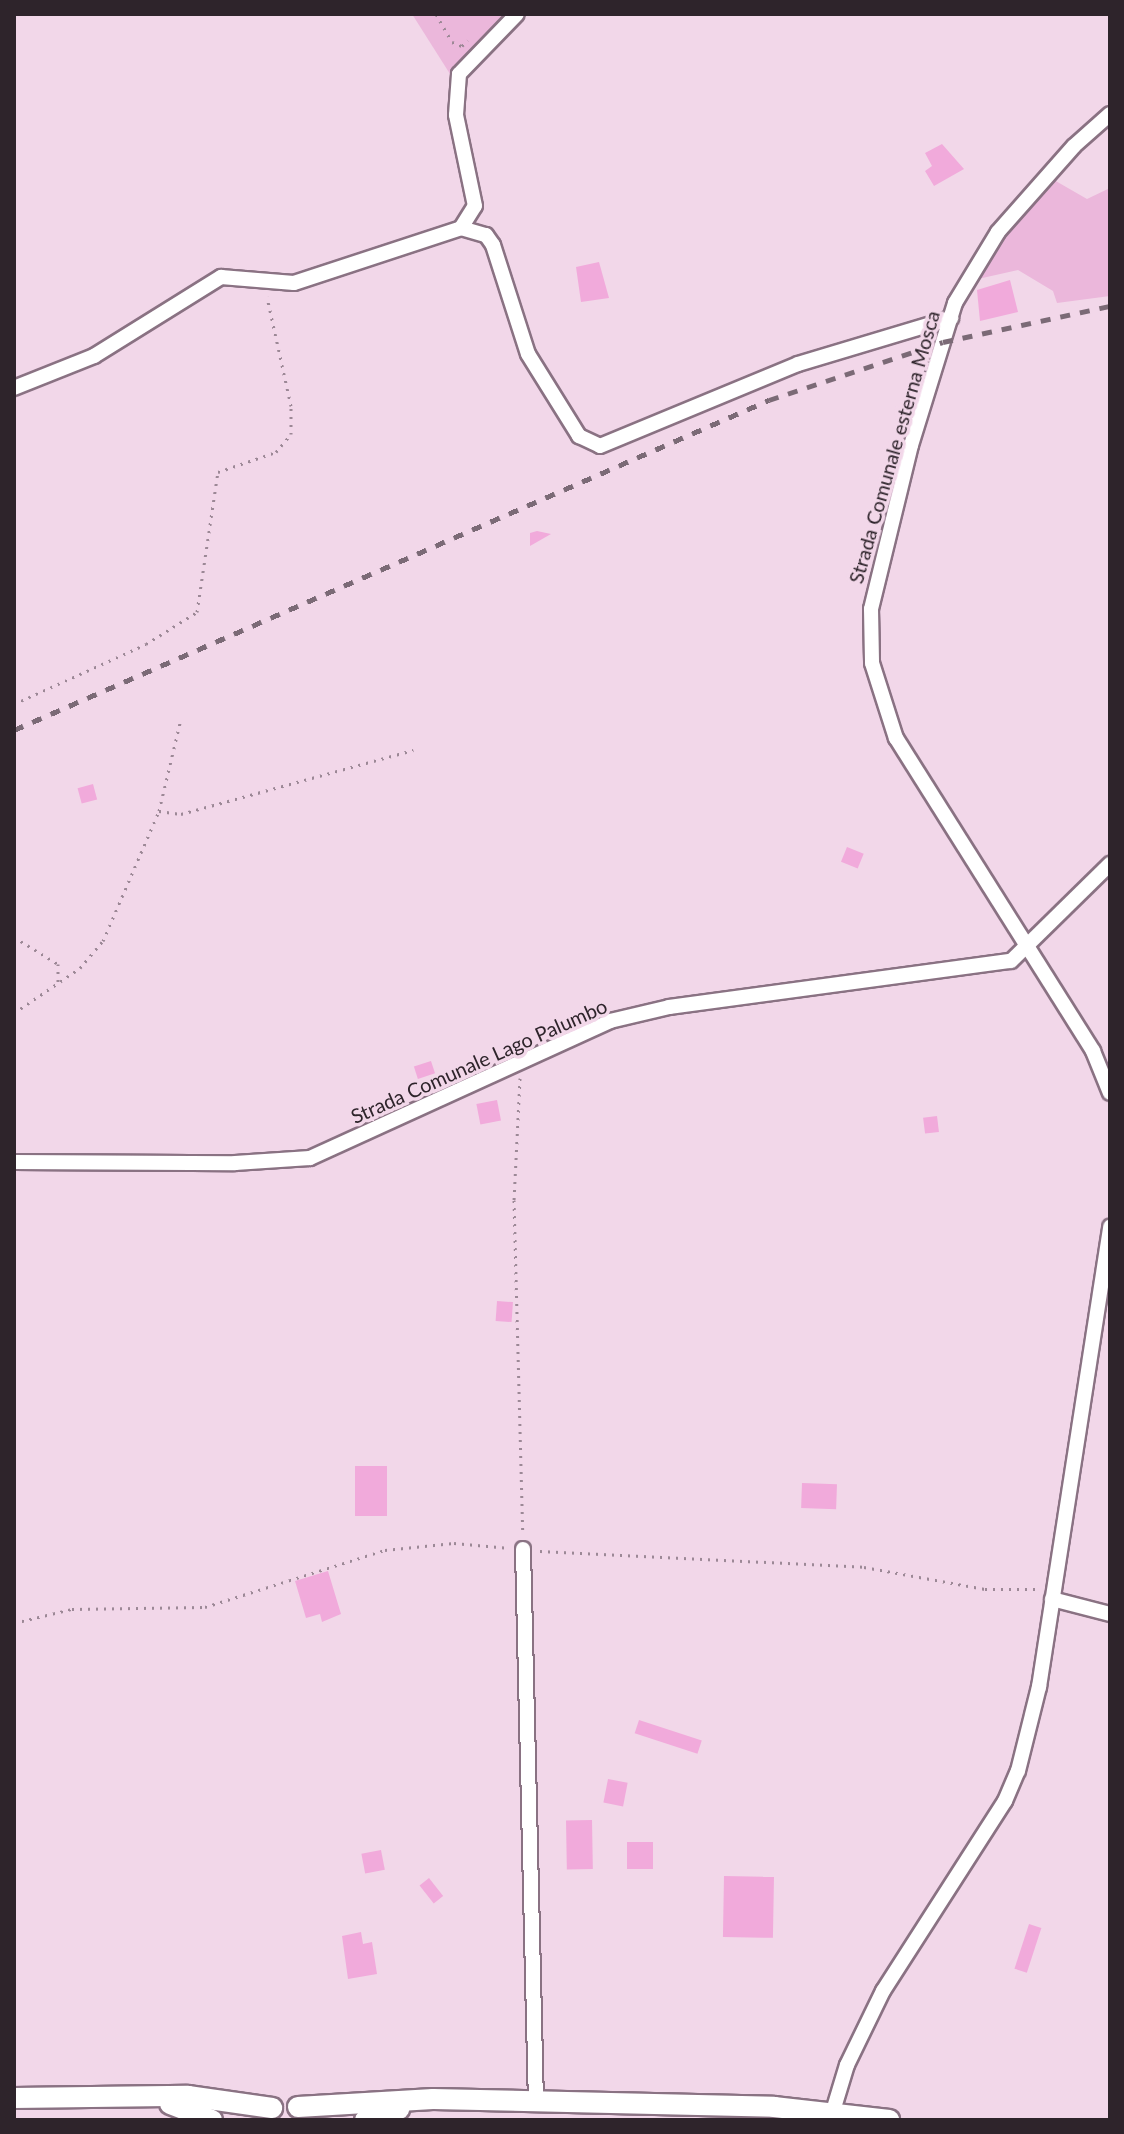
<!DOCTYPE html>
<style>
body{margin:0}
#map{position:relative;width:1124px;height:2134px;overflow:hidden;background:#f2d7e9;font-family:Lato,sans-serif}
div>[style]{position:absolute}
.green>*{inset:0;background:#ebb7db}
.building>*{inset:0;background:#f1aadb;transform-origin:0 0}
.path>*{height:3px;margin-top:-1.5px;transform-origin:0;background:repeating-linear-gradient(90deg,#9c8896 0 2px,transparent 0 8px)}
.roads{filter:drop-shadow(2px 0 #8a7283) drop-shadow(-2px 0 #8a7283) drop-shadow(0 2px #8a7283) drop-shadow(0 -2px #8a7283)}
.street>*{height:14px;margin:-7px;padding:0 7px;transform-origin:7px;border-radius:7px;background:#fff}
.secondary>*{height:20px;margin:-10px;padding:0 10px;transform-origin:10px;border-radius:10px;background:#fff}
.rail>*{height:5px;margin-top:-2.5px;transform-origin:0;background:repeating-linear-gradient(90deg,#7b6a76 0 10px,transparent 0 20px)}
span{translate:-50% -50%;white-space:nowrap;text-align:center;line-height:1.15;-webkit-text-stroke:7px #f2d7e9;paint-order:stroke}
.street-label{font-size:20px;color:#2e242b}
.frame{position:absolute;inset:0;border:16px solid #2e242b;pointer-events:none}
</style>
<div id="map">
<div class="green">
<div style="clip-path:polygon(412px 14px,506px 14px,450px 74px)"></div>
<div style="clip-path:polygon(1054px 180px,1087px 199px,1110px 188px,1110px 296px,1057px 303px,1053px 291px,1018px 270px,969px 281px)"></div>
</div>
<div class="building">
<div style="clip-path:polygon(942px 144px,964px 169px,934px 186px,925px 171px,932px 166px,925px 153px)"></div>
<div style="clip-path:polygon(599px 262px,609px 298px,581px 302px,576px 267px)"></div>
<div style="clip-path:polygon(1010px 280px,1018px 312px,980px 321px,977px 290px)"></div>
<div style="clip-path:polygon(537px 531px,551px 534px,530px 546px,530px 533px)"></div>
<div style="left:93px;top:784px;width:16px;height:16px;rotate:75deg"></div>
<div style="left:847px;top:847px;width:18px;height:16px;rotate:22deg"></div>
<div style="left:431px;top:1061px;width:13px;height:18px;rotate:72deg"></div>
<div style="left:497px;top:1100px;width:21px;height:21px;rotate:79deg"></div>
<div style="left:937px;top:1116px;width:16px;height:14px;rotate:83deg"></div>
<div style="left:497px;top:1301px;width:16px;height:20px;rotate:4deg"></div>
<div style="left:355px;top:1466px;width:32px;height:50px"></div>
<div style="left:802px;top:1483px;width:35px;height:25px;rotate:2deg"></div>
<div style="clip-path:polygon(328px 1571px,341px 1614px,322px 1622px,320px 1614px,306px 1618px,295px 1581px)"></div>
<div style="left:639px;top:1720px;width:66px;height:14px;rotate:18deg"></div>
<div style="left:608px;top:1779px;width:20px;height:24px;rotate:11deg"></div>
<div style="left:592px;top:1820px;width:49px;height:26px;rotate:89deg"></div>
<div style="left:653px;top:1842px;width:27px;height:26px;rotate:90deg"></div>
<div style="left:381px;top:1850px;width:20px;height:20px;rotate:79deg"></div>
<div style="left:724px;top:1876px;width:50px;height:61px;rotate:1deg"></div>
<div style="left:429px;top:1878px;width:23px;height:12px;rotate:52deg"></div>
<div style="left:1029px;top:1924px;width:13px;height:47px;rotate:18deg"></div>
<div style="clip-path:polygon(361px 1932px,363px 1944px,372px 1942px,377px 1974px,348px 1979px,342px 1936px)"></div>
</div>
<div class="path">
<div style="left:436px;top:14px;width:32px;rotate:60deg"></div>
<div style="left:452px;top:42px;width:11px;rotate:22deg"></div>
<div style="left:462px;top:46px;width:8px;rotate:-45deg"></div>
<div style="left:14px;top:704px;width:145px;rotate:-24.4deg"></div>
<div style="left:146px;top:644px;width:60px;rotate:-32.1deg"></div>
<div style="left:197px;top:612px;width:142px;rotate:-81.5deg"></div>
<div style="left:218px;top:472px;width:61px;rotate:-19deg"></div>
<div style="left:276px;top:452px;width:23px;rotate:-50deg"></div>
<div style="left:291px;top:434px;width:28px;rotate:-90deg"></div>
<div style="left:291px;top:406px;width:112px;rotate:-102.4deg"></div>
<div style="left:159px;top:811px;width:22px;rotate:8deg"></div>
<div style="left:181px;top:814px;width:241px;rotate:-15.4deg"></div>
<div style="left:14px;top:937px;width:52px;rotate:31.5deg"></div>
<div style="left:58px;top:964px;width:20px;rotate:90deg"></div>
<div style="left:14px;top:1013px;width:80px;rotate:-34.3deg"></div>
<div style="left:80px;top:968px;width:35px;rotate:-50deg"></div>
<div style="left:103px;top:941px;width:142px;rotate:-66.7deg"></div>
<div style="left:159px;top:811px;width:95px;rotate:-76.6deg"></div>
<div style="left:520px;top:1078px;width:122px;rotate:92.8deg"></div>
<div style="left:514px;top:1200px;width:334px;rotate:88.5deg"></div>
<div style="left:540px;top:1551px;width:324px;rotate:2.8deg"></div>
<div style="left:864px;top:1567px;width:123px;rotate:10.3deg"></div>
<div style="left:985px;top:1589px;width:53px"></div>
<div style="left:14px;top:1623px;width:60px;rotate:-13.6deg"></div>
<div style="left:72px;top:1609px;width:133px;rotate:-0.9deg"></div>
<div style="left:205px;top:1607px;width:189px;rotate:-17.6deg"></div>
<div style="left:385px;top:1550px;width:69px;rotate:-5.8deg"></div>
<div style="left:454px;top:1543px;width:56px;rotate:5.1deg"></div>
</div>
<div class="roads">
<div class="street">
<div style="left:1110px;top:114px;width:48px;rotate:138.4deg"></div>
<div style="left:1074px;top:146px;width:115px;rotate:131.5deg"></div>
<div style="left:998px;top:232px;width:83px;rotate:121.2deg"></div>
<div style="left:955px;top:303px;width:149px;rotate:107.2deg"></div>
<div style="left:911px;top:445px;width:169px;rotate:103.7deg"></div>
<div style="left:871px;top:609px;width:54px;rotate:88.9deg"></div>
<div style="left:872px;top:663px;width:79px;rotate:72.3deg"></div>
<div style="left:896px;top:738px;width:370px;rotate:57.8deg"></div>
<div style="left:1093px;top:1051px;width:45px;rotate:68deg"></div>
<div style="left:461px;top:228px;width:26px;rotate:16deg"></div>
<div style="left:486px;top:235px;width:12px;rotate:55deg"></div>
<div style="left:493px;top:245px;width:114px;rotate:72.2deg"></div>
<div style="left:528px;top:354px;width:97px;rotate:58.1deg"></div>
<div style="left:579px;top:436px;width:23px;rotate:25deg"></div>
<div style="left:600px;top:446px;width:214px;rotate:-22.5deg"></div>
<div style="left:798px;top:364px;width:160px;rotate:-16.7deg"></div>
<div style="left:14px;top:388px;width:86px;rotate:-21.8deg"></div>
<div style="left:94px;top:356px;width:150px;rotate:-31.9deg"></div>
<div style="left:221px;top:277px;width:73px;rotate:4.7deg"></div>
<div style="left:294px;top:283px;width:176px;rotate:-18.2deg"></div>
<div style="left:461px;top:228px;width:26px;rotate:-58deg"></div>
<div style="left:475px;top:206px;width:93px;rotate:-101.8deg"></div>
<div style="left:456px;top:115px;width:41px;rotate:-85.8deg"></div>
<div style="left:459px;top:74px;width:83px;rotate:-46deg"></div>
<div style="left:14px;top:1162px;width:221px;rotate:0.3deg"></div>
<div style="left:235px;top:1163px;width:75px;rotate:-3.8deg"></div>
<div style="left:310px;top:1158px;width:330px;rotate:-24.5deg"></div>
<div style="left:610px;top:1021px;width:61px;rotate:-13.3deg"></div>
<div style="left:669px;top:1007px;width:345px;rotate:-7.7deg"></div>
<div style="left:1011px;top:961px;width:139px;rotate:-44.4deg"></div>
<div style="left:523px;top:1549px;width:555px;rotate:88.66deg"></div>
<div style="left:1052px;top:1599px;width:60px;rotate:14.5deg"></div>
<div style="left:833px;top:2111px;width:48px;rotate:-73.1deg"></div>
<div style="left:847px;top:2065px;width:82px;rotate:-64.1deg"></div>
<div style="left:883px;top:1991px;width:226px;rotate:-57.3deg"></div>
<div style="left:1005px;top:1801px;width:33px;rotate:-67deg"></div>
<div style="left:1018px;top:1771px;width:87px;rotate:-76deg"></div>
<div style="left:1039px;top:1687px;width:466px;rotate:-81.2deg"></div>
</div>
<div class="secondary">
<div style="left:14px;top:2098px;width:174px;rotate:-0.7deg"></div>
<div style="left:188px;top:2096px;width:85px;rotate:8.1deg"></div>
<div style="left:170px;top:2104px;width:45px;rotate:20.9deg"></div>
<div style="left:298px;top:2107px;width:135px;rotate:-3.4deg"></div>
<div style="left:433px;top:2099px;width:341px;rotate:1.3deg"></div>
<div style="left:774px;top:2107px;width:116px;rotate:6.4deg"></div>
<div style="left:365px;top:2120px;width:36px;rotate:-18deg"></div>
</div>
</div>
<div class="rail">
<div style="left:14px;top:730px;width:824px;rotate:-23.61deg"></div>
<div style="left:769px;top:400px;width:183px;rotate:-18.4deg"></div>
<div style="left:943px;top:342px;width:171px;rotate:-12.2deg"></div>
</div>
<div class="street-label">
<span style="left:894px;top:447px;rotate:-74deg">Strada Comunale esterna Mosca</span>
<span style="left:479px;top:1061px;rotate:-24deg">Strada Comunale Lago Palumbo</span>
</div>
<div class="frame"></div>
</div>
